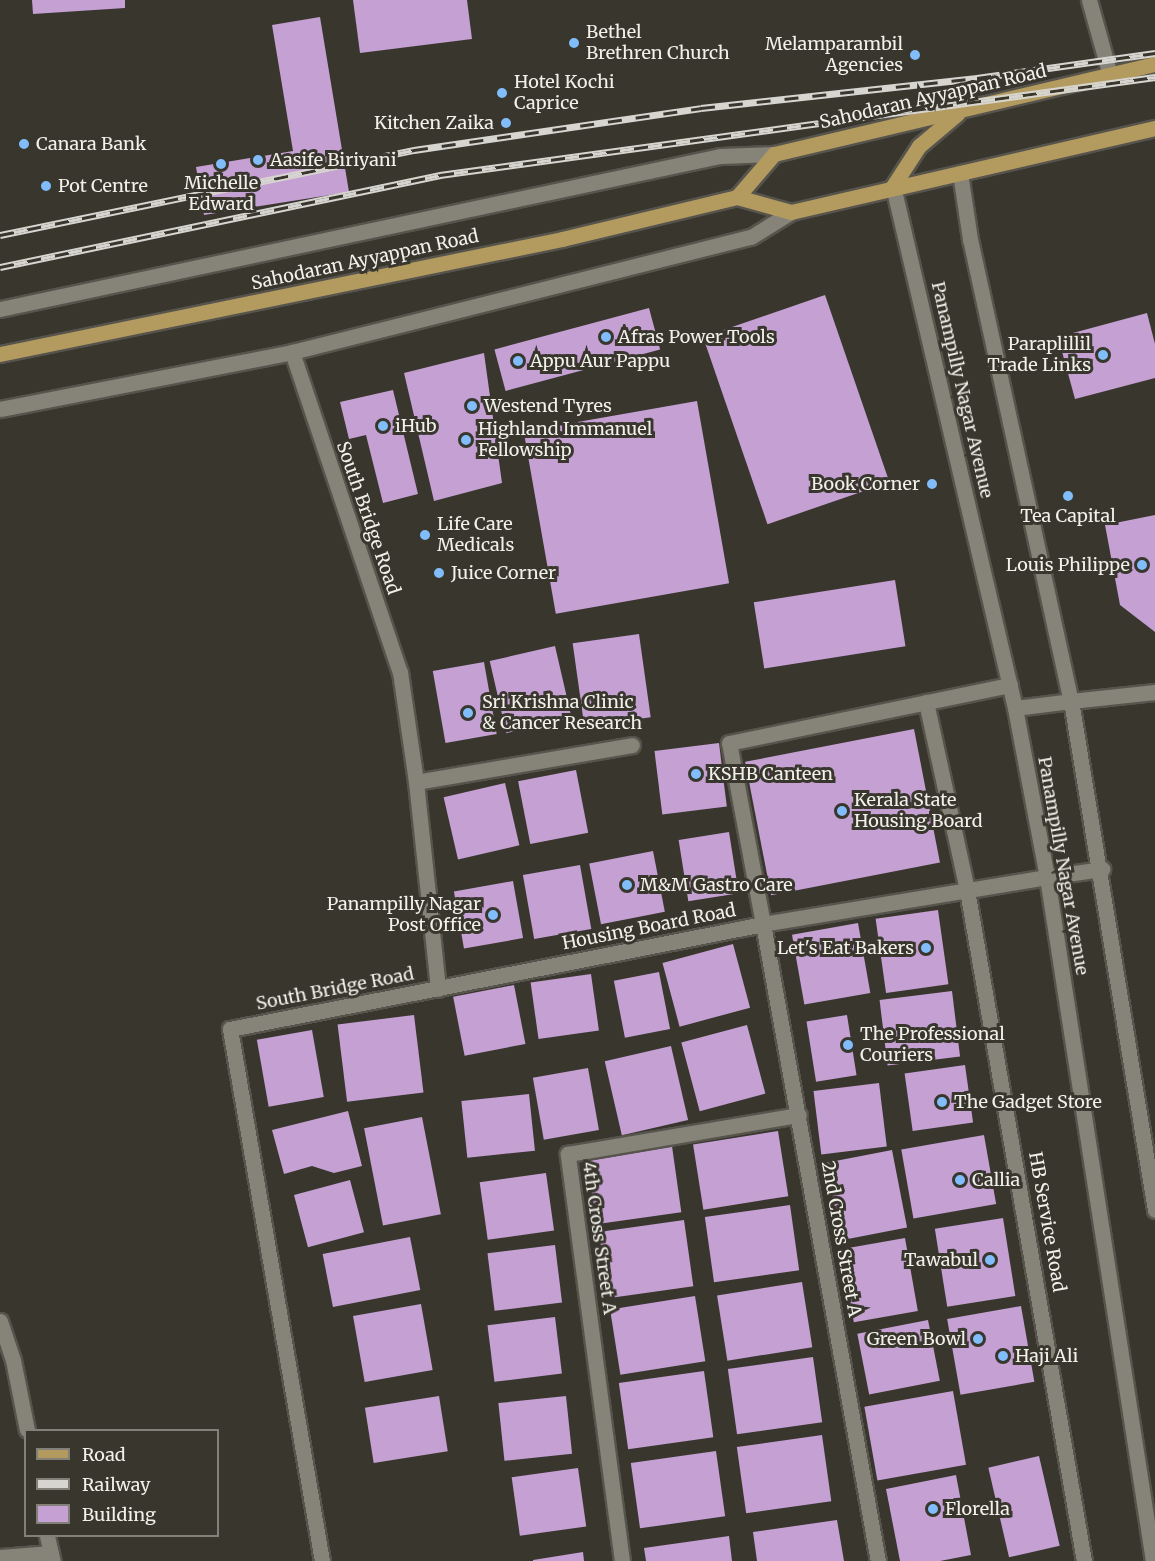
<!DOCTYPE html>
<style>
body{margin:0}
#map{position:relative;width:1155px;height:1561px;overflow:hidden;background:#38362d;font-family:Merriweather,serif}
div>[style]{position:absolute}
.building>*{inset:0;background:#c4a0d3;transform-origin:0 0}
.roads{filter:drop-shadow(2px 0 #56544c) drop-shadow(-2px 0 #56544c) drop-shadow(0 2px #56544c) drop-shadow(0 -2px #56544c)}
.service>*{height:15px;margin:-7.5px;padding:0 7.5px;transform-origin:7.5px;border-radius:7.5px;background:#868378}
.minor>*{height:15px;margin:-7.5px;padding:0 7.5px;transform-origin:7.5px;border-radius:7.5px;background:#868378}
.tertiary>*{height:15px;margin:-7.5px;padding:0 7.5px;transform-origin:7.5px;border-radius:7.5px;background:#868378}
.primary>*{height:15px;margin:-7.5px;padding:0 7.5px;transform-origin:7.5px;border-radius:7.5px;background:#b39a5f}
.rail>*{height:7px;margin-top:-3.5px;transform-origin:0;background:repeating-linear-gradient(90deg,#38362d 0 14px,#d6d5cf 0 28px);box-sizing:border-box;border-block:2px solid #d6d5cf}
.dots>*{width:16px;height:16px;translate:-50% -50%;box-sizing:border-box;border:3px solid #38362d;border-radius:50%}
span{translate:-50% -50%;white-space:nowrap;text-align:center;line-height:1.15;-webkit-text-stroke:6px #38362d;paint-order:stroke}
.poi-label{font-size:18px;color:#f1f0ea}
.left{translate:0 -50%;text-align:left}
.right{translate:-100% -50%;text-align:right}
.street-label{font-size:18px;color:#f1f0ea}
.legend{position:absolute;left:24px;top:1429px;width:195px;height:108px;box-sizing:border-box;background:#38362d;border:2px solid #828079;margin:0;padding:8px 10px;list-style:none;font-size:18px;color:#f1f0ea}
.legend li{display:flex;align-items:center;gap:12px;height:30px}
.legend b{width:30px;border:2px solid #828079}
</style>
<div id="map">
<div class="building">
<div style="clip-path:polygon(32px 0,125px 0,125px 8px,33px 14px)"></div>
<div style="clip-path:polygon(353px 0,467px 0,472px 39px,360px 53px)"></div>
<div style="clip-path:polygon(320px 17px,349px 192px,204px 215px,196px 167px,293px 151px,272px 25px)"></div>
<div style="left:825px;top:295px;width:198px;height:129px;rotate:71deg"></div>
<div style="left:649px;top:308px;width:43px;height:160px;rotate:75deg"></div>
<div style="clip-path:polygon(1147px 313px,1155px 344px,1155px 378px,1075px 399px,1058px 337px)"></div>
<div style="clip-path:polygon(484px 353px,502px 483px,434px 501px,404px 373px)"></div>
<div style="clip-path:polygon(393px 390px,418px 494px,383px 503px,366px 435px,349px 439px,340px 402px)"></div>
<div style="left:697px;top:401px;width:185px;height:176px;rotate:80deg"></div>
<div style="clip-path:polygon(1155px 515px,1155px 632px,1120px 605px,1105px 525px)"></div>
<div style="left:895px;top:580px;width:67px;height:143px;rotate:81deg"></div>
<div style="left:639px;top:634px;width:84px;height:67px;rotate:82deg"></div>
<div style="left:555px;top:646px;width:74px;height:67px;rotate:77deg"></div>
<div style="left:484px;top:662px;width:73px;height:52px;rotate:80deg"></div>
<div style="left:914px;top:729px;width:136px;height:172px;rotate:79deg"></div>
<div style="left:719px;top:743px;width:64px;height:65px;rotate:83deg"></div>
<div style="left:576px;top:770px;width:64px;height:59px;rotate:79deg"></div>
<div style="left:505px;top:783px;width:64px;height:63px;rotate:77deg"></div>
<div style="left:729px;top:832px;width:62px;height:51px;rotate:81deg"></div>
<div style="left:653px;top:851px;width:62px;height:65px;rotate:79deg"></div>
<div style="left:580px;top:865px;width:65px;height:58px;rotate:80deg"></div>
<div style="left:513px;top:881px;width:58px;height:60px;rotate:80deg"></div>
<div style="left:938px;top:910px;width:75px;height:63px;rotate:82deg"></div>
<div style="left:858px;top:923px;width:71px;height:67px;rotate:80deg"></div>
<div style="left:733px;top:944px;width:66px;height:73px;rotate:75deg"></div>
<div style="left:659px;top:972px;width:58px;height:46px;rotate:79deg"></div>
<div style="left:591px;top:974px;width:57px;height:61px;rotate:82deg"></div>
<div style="left:514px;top:985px;width:60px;height:62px;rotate:79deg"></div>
<div style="left:952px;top:991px;width:66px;height:73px;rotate:83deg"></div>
<div style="left:414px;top:1015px;width:78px;height:77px;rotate:83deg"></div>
<div style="left:847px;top:1015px;width:61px;height:41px;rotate:81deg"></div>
<div style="left:747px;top:1025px;width:71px;height:68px;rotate:75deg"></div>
<div style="left:312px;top:1030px;width:68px;height:56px;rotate:80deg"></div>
<div style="left:671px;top:1046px;width:76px;height:68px;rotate:77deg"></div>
<div style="left:965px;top:1065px;width:58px;height:61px;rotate:82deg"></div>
<div style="left:588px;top:1068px;width:63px;height:56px;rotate:80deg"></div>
<div style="left:879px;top:1083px;width:64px;height:66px;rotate:83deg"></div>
<div style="left:529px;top:1094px;width:57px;height:68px;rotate:84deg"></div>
<div style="clip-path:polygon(348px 1111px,362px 1166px,334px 1173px,312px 1166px,284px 1174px,272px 1130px)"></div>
<div style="left:422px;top:1117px;width:99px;height:59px;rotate:79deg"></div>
<div style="left:778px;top:1131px;width:66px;height:86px;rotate:81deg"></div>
<div style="left:984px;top:1135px;width:70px;height:84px;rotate:80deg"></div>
<div style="left:672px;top:1146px;width:67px;height:86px;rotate:82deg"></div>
<div style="left:892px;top:1150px;width:79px;height:67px;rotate:79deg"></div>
<div style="left:546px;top:1173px;width:58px;height:67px;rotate:82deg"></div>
<div style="left:350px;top:1180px;width:54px;height:58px;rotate:75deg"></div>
<div style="left:790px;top:1205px;width:66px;height:86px;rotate:82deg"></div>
<div style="left:1003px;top:1218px;width:79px;height:69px;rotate:81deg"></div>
<div style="left:684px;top:1220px;width:67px;height:86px;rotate:82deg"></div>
<div style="left:410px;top:1237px;width:54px;height:89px;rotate:79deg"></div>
<div style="left:905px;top:1238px;width:74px;height:65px;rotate:80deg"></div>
<div style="left:555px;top:1245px;width:58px;height:68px;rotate:83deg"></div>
<div style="left:802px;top:1282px;width:66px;height:86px;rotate:81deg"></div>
<div style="left:695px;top:1296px;width:66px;height:86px;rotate:81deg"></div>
<div style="left:421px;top:1304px;width:67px;height:69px;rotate:80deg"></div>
<div style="left:1021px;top:1306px;width:77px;height:75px;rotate:80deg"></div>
<div style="left:555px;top:1317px;width:57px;height:68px;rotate:83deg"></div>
<div style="left:928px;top:1320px;width:62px;height:72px;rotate:79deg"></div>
<div style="left:813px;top:1357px;width:66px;height:86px;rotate:82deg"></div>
<div style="left:704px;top:1371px;width:67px;height:86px;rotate:82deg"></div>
<div style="left:953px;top:1391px;width:75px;height:90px;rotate:80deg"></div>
<div style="left:439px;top:1396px;width:56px;height:75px;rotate:81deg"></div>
<div style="left:566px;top:1396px;width:58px;height:68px;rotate:84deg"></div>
<div style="left:822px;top:1435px;width:67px;height:86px;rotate:82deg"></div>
<div style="left:716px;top:1451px;width:66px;height:86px;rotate:82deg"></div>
<div style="left:1039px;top:1456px;width:92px;height:52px;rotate:77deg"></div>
<div style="left:578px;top:1468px;width:59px;height:67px;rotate:82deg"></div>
<div style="clip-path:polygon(956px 1475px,971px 1555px,940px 1561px,900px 1561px,886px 1489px)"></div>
<div style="clip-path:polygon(837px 1520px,844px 1561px,757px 1561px,753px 1532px)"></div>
<div style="clip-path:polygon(729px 1536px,732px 1561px,646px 1561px,644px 1548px)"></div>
<div style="clip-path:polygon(583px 1552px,584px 1561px,533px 1561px,533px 1560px)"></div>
</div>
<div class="roads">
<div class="service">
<div style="left:926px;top:702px;width:192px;rotate:77.7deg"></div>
<div style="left:763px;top:924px;width:184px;rotate:-100.6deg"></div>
<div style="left:729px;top:743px;width:287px;rotate:-11.7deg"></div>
<div style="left:0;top:1557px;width:51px;rotate:-4.5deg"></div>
</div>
<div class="minor">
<div style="left:1089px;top:0;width:78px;rotate:74.4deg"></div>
<div style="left:0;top:309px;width:736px;rotate:-12deg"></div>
<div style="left:720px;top:156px;width:54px;rotate:-2.1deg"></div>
<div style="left:292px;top:352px;width:338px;rotate:71.4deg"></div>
<div style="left:400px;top:672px;width:111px;rotate:81.7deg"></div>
<div style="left:416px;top:782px;width:208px;rotate:83.9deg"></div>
<div style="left:0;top:409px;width:298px;rotate:-11deg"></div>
<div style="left:292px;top:352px;width:473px;rotate:-14.1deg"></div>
<div style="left:751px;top:237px;width:47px;rotate:-32deg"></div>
<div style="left:1071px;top:701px;width:84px;rotate:-6.1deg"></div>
<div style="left:416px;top:782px;width:219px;rotate:-9.7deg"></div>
<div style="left:967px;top:890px;width:681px;rotate:80.11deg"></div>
<div style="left:763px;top:924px;width:647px;rotate:79.77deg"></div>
<div style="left:0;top:1321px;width:41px;rotate:71.6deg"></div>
<div style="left:13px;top:1360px;width:71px;rotate:78.7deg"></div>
<div style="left:47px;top:1536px;width:26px;rotate:77deg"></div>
<div style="left:322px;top:1561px;width:540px;rotate:-99.81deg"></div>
<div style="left:230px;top:1029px;width:543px;rotate:-11.14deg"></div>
<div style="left:763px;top:924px;width:288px;rotate:-9.4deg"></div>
<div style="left:622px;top:1561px;width:411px;rotate:-97.6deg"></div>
<div style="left:568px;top:1154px;width:234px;rotate:-9.6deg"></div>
</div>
<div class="tertiary">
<div style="left:960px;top:173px;width:67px;rotate:81.4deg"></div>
<div style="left:970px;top:239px;width:473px;rotate:77.7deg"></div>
<div style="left:1071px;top:701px;width:516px;rotate:80.63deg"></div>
<div style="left:893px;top:186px;width:536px;rotate:76.85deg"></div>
<div style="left:1015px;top:708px;width:172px;rotate:79.3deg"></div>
<div style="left:1047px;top:877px;width:692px;rotate:81.19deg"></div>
<div style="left:1015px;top:708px;width:56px;rotate:-7.1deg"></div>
<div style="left:1047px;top:877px;width:56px;rotate:-8.3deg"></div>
</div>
<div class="primary">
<div style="left:893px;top:186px;width:48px;rotate:-57deg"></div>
<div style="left:919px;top:146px;width:50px;rotate:-40.1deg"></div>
<div style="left:737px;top:197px;width:57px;rotate:-49.3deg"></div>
<div style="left:774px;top:154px;width:391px;rotate:-13.3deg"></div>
<div style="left:0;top:354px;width:574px;rotate:-11.56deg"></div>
<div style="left:562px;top:239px;width:180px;rotate:-13.5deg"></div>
<div style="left:737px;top:197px;width:56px;rotate:15.5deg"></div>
<div style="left:791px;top:212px;width:374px;rotate:-13deg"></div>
</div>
</div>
<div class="rail">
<div style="left:0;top:235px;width:423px;rotate:-11.6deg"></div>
<div style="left:414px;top:150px;width:290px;rotate:-8.3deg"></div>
<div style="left:701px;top:108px;width:278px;rotate:-6.2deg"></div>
<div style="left:977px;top:78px;width:180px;rotate:-8deg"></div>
<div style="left:0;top:267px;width:450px;rotate:-11.8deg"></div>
<div style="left:440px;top:175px;width:722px;rotate:-7.8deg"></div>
</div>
<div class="dots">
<div style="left:574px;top:43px;background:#80bdfa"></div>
<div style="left:915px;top:55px;background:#80bdfa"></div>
<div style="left:502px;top:93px;background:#80bdfa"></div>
<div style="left:506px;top:123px;background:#80bdfa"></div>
<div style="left:24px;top:144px;background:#80bdfa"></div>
<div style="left:258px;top:160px;background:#80bdfa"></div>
<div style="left:221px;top:164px;background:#80bdfa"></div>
<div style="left:46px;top:186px;background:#80bdfa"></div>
<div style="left:606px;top:337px;background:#80bdfa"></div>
<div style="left:1103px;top:355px;background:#80bdfa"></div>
<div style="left:518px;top:361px;background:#80bdfa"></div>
<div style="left:472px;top:406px;background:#80bdfa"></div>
<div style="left:383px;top:426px;background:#80bdfa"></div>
<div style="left:466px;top:440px;background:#80bdfa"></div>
<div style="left:932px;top:484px;background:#80bdfa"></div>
<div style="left:1068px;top:496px;background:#80bdfa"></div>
<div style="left:425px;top:535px;background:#80bdfa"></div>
<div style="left:1142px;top:565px;background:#80bdfa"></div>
<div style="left:439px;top:573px;background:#80bdfa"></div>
<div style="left:468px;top:713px;background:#80bdfa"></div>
<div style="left:696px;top:774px;background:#80bdfa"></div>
<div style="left:842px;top:811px;background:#80bdfa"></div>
<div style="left:627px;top:885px;background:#80bdfa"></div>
<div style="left:493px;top:915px;background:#80bdfa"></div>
<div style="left:926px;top:948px;background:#80bdfa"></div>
<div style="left:848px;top:1045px;background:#80bdfa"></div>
<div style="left:942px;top:1102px;background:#80bdfa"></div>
<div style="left:960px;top:1180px;background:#80bdfa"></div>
<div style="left:990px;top:1260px;background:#80bdfa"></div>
<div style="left:978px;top:1339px;background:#80bdfa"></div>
<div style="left:1003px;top:1356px;background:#80bdfa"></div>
<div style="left:933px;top:1509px;background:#80bdfa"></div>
</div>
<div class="poi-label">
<span class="left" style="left:586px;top:43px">Bethel<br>Brethren Church</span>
<span class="right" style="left:903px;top:55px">Melamparambil<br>Agencies</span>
<span class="left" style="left:514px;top:93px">Hotel Kochi<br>Caprice</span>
<span class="right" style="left:494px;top:123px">Kitchen Zaika</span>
<span class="left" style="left:36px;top:144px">Canara Bank</span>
<span class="left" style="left:270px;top:160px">Aasife Biriyani</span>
<span style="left:221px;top:194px">Michelle<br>Edward</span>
<span class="left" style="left:58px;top:186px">Pot Centre</span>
<span class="left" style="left:618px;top:337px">Afras Power Tools</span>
<span class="right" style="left:1091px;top:355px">Paraplillil<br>Trade Links</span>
<span class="left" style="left:530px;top:361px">Appu Aur Pappu</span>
<span class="left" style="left:484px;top:406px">Westend Tyres</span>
<span class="left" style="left:395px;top:426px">iHub</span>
<span class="left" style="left:478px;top:440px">Highland Immanuel<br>Fellowship</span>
<span class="right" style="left:920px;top:484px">Book Corner</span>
<span style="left:1068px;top:516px">Tea Capital</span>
<span class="left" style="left:437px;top:535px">Life Care<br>Medicals</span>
<span class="right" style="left:1130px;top:565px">Louis Philippe</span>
<span class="left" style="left:451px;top:573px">Juice Corner</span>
<span class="left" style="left:482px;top:713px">Sri Krishna Clinic<br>&amp; Cancer Research</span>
<span class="left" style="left:708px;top:774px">KSHB Canteen</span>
<span class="left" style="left:854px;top:811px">Kerala State<br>Housing Board</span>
<span class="left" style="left:640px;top:885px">M&amp;M Gastro Care</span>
<span class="right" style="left:481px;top:915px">Panampilly Nagar<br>Post Office</span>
<span class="right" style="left:914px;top:948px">Let's Eat Bakers</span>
<span class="left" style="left:860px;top:1045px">The Professional<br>Couriers</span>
<span class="left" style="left:954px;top:1102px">The Gadget Store</span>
<span class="left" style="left:972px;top:1180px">Callia</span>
<span class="right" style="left:978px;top:1260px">Tawabul</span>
<span class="right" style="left:966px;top:1339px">Green Bowl</span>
<span class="left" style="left:1015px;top:1356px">Haji Ali</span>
<span class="left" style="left:945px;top:1509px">Florella</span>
</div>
<div class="street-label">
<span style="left:933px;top:97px;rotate:-13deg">Sahodaran Ayyappan Road</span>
<span style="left:365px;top:260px;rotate:-12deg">Sahodaran Ayyappan Road</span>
<span style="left:962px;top:390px;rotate:77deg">Panampilly Nagar Avenue</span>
<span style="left:368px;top:518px;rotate:71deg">South Bridge Road</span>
<span style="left:1063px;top:866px;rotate:80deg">Panampilly Nagar Avenue</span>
<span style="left:649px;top:927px;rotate:-11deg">Housing Board Road</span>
<span style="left:335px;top:989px;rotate:-11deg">South Bridge Road</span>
<span style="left:1047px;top:1222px;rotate:80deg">HB Service Road</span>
<span style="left:599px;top:1238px;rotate:82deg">4th Cross Street A</span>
<span style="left:841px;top:1239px;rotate:80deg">2nd Cross Street A</span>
</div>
<ul class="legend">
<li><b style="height:8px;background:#b39a5f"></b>Road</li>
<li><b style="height:8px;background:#d6d5cf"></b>Railway</li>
<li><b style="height:16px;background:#c4a0d3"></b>Building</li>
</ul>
</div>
